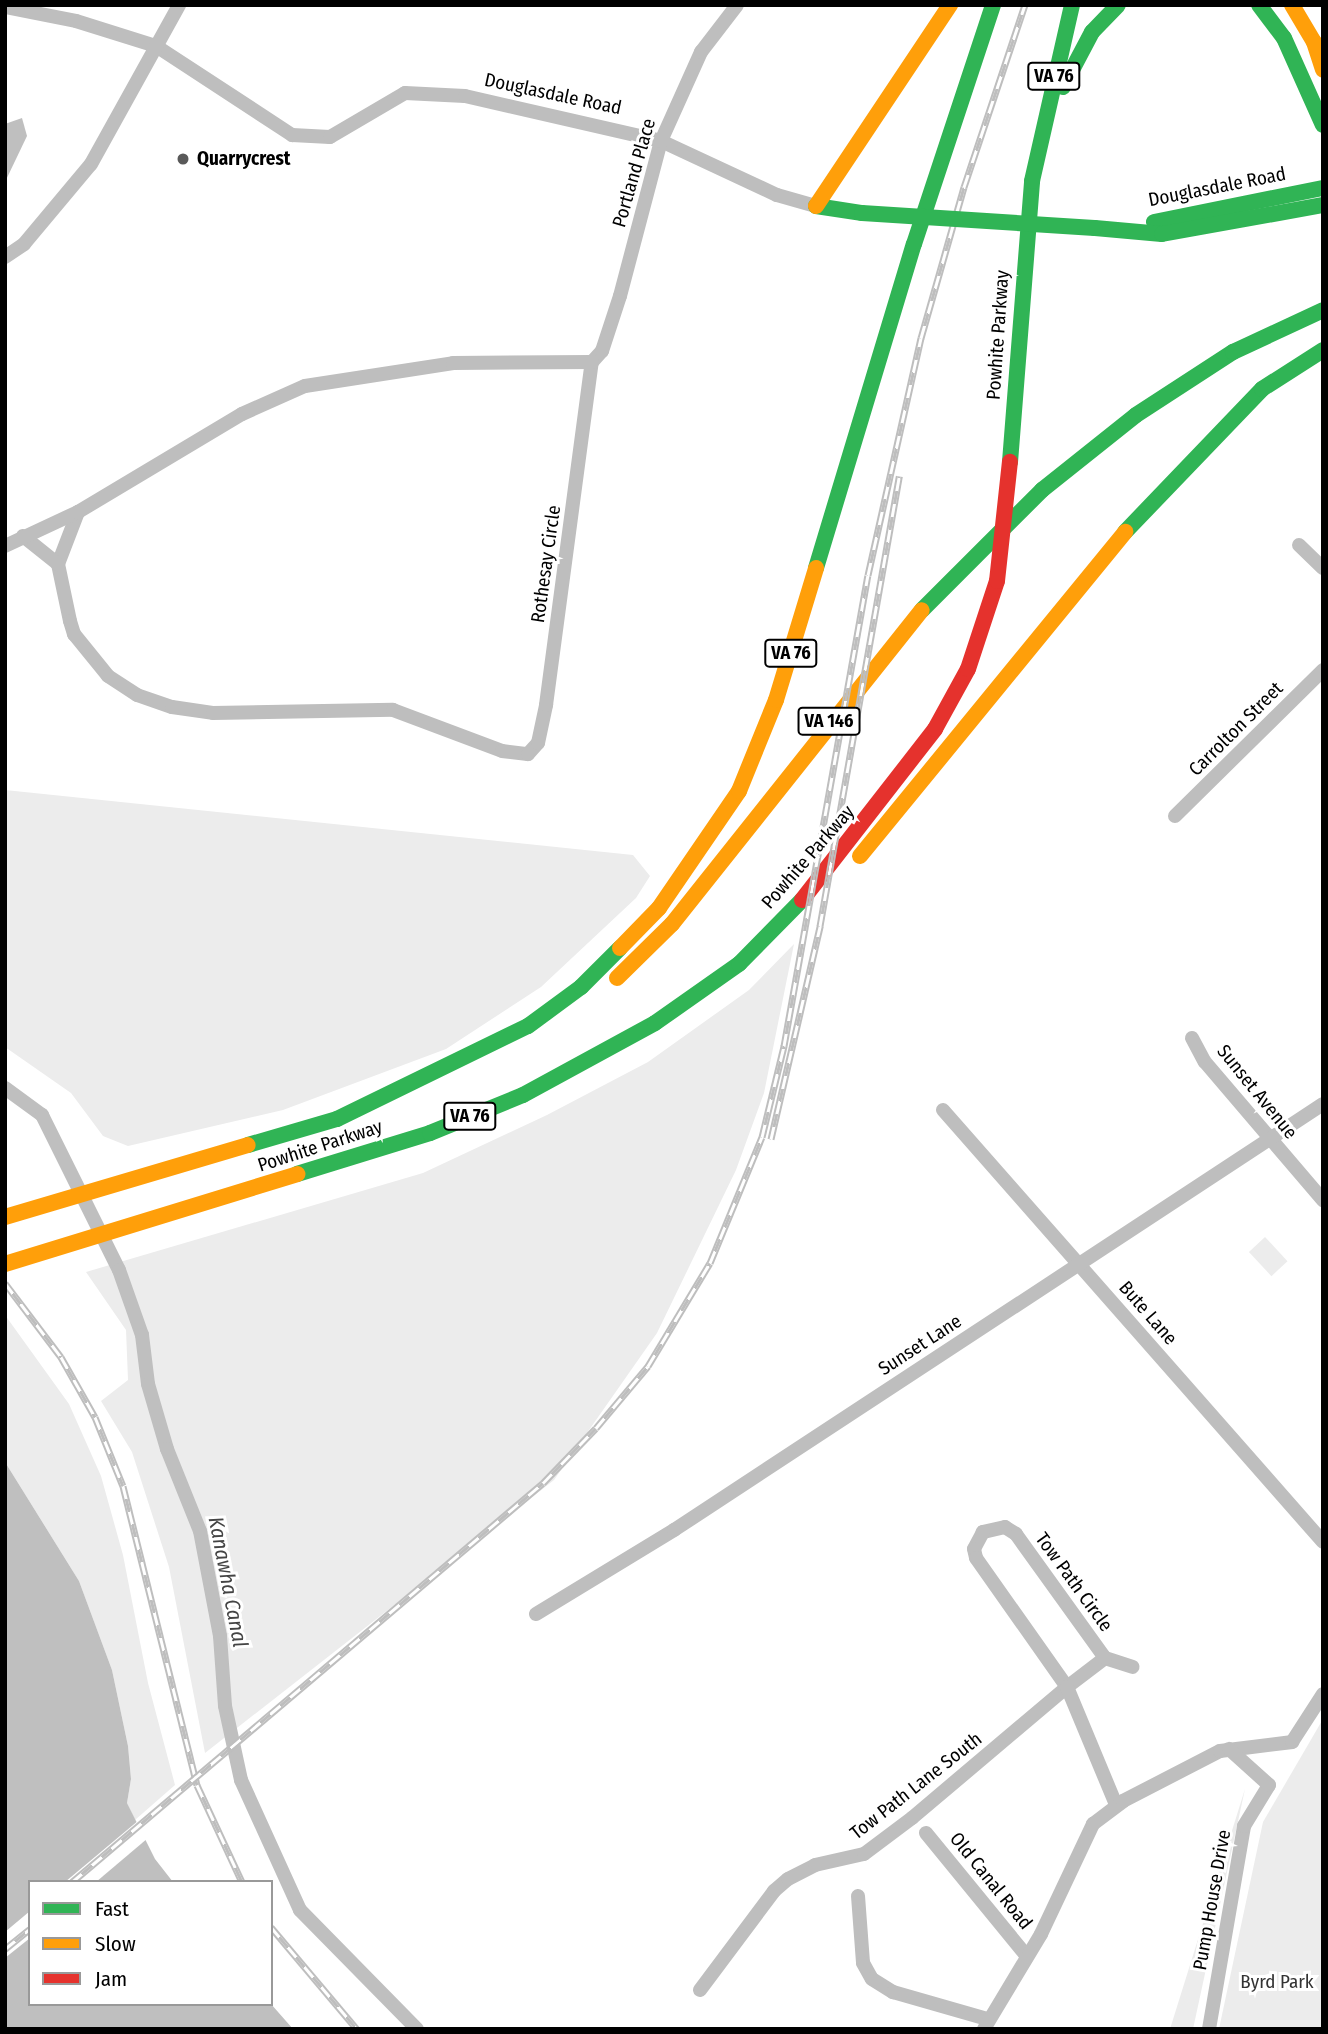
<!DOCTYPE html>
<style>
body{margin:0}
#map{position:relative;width:1328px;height:2034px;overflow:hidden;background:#fff;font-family:"Fira Sans Condensed",sans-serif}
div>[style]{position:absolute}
.green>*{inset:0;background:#ececec;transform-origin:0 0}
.water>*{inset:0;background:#bfbfbf}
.pier>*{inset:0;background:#fff}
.canal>*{height:14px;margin:-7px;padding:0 7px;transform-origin:7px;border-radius:7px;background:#bfbfbf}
.street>*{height:14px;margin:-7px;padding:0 7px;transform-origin:7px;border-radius:7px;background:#bebebe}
.fast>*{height:16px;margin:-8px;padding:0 8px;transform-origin:8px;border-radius:8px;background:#30b455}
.slow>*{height:16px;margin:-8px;padding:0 8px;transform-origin:8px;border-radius:8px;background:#ff9f0a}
.jam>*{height:16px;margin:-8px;padding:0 8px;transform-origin:8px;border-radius:8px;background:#e5322d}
.rail>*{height:7px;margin-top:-3.5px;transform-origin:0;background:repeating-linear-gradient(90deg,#fff 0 13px,#bebebe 0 26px);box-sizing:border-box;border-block:2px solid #bebebe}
.fast-bridge>*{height:16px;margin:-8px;padding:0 8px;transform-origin:8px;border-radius:8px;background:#30b455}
.jam-bridge>*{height:16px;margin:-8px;padding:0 8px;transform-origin:8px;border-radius:8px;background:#e5322d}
.dots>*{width:19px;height:19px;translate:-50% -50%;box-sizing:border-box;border:4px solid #fff;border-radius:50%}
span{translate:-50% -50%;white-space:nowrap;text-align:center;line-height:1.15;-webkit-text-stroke:6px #fff;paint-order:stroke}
.shield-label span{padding:2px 5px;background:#fff;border:2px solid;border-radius:5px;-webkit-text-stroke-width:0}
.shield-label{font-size:18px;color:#000;font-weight:700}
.street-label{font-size:19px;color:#000}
.poi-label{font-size:19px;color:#000;font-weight:700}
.left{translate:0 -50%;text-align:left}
.park-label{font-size:19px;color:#333}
.water-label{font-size:21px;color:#444;font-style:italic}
.frame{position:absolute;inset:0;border:7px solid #000;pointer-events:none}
.legend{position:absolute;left:28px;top:1880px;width:245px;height:126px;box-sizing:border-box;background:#fff;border:2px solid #999;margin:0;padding:9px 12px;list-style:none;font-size:21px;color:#000}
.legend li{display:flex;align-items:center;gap:14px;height:35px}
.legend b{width:35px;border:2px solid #999}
</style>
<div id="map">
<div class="green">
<div style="clip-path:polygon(5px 790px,633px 855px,650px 876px,636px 898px,541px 987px,446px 1049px,283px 1110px,128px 1146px,103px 1136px,71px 1093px,5px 1047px)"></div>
<div style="clip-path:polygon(794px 944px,764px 1093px,736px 1170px,657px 1333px,554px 1480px,205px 1753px,169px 1567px,132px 1452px,101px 1401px,128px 1380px,126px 1330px,86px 1272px,423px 1173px,547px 1115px,648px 1062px,749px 990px)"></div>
<div style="left:1265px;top:1237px;width:33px;height:22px;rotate:47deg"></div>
<div style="clip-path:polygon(5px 1315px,69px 1404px,101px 1476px,123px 1555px,148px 1683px,175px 1785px,135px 1820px,127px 1803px,131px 1779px,128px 1746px,112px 1670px,79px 1581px,5px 1462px)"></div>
<div style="clip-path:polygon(1323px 1719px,1323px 2029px,1219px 2029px,1263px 1822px)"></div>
<div style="clip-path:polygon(1245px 1789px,1193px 2029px,1170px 2029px)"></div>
</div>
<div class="water">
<div style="clip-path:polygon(22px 118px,27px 136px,5px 182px,5px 124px)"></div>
<div style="clip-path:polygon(5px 1462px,79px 1581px,112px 1670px,128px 1746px,131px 1779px,127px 1803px,155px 1859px,173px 1882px,30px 1882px,30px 2004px,271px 2004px,293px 2029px,5px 2029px)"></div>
</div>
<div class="pier">
<div style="clip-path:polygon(139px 1820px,148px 1838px,96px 1882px,65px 1882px)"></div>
<div style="clip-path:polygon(30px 1911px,30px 1938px,5px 1958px,5px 1932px)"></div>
</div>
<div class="canal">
<div style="left:5px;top:1088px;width:46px;rotate:36.1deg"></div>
<div style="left:42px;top:1115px;width:173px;rotate:63.6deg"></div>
<div style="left:119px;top:1270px;width:69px;rotate:70.5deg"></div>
<div style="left:142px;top:1335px;width:49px;rotate:83deg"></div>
<div style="left:148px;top:1384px;width:68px;rotate:73.7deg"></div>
<div style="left:167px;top:1449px;width:88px;rotate:68.1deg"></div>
<div style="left:200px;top:1531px;width:107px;rotate:79.2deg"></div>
<div style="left:220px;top:1636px;width:70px;rotate:85.9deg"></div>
<div style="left:225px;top:1706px;width:76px;rotate:77.8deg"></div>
<div style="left:241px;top:1780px;width:143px;rotate:65.6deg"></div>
<div style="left:300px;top:1910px;width:167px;rotate:45.5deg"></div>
</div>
<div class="street">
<div style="left:5px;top:7px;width:72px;rotate:11.2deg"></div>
<div style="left:76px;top:21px;width:84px;rotate:17.4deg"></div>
<div style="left:156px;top:46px;width:163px;rotate:33.2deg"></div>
<div style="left:292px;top:135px;width:38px;rotate:3deg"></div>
<div style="left:330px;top:137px;width:87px;rotate:-30.4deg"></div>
<div style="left:405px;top:93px;width:60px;rotate:2.9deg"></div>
<div style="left:465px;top:96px;width:201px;rotate:12.9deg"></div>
<div style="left:661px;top:141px;width:128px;rotate:25deg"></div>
<div style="left:777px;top:195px;width:41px;rotate:15.8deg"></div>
<div style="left:5px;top:257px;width:23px;rotate:-34deg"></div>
<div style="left:24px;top:244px;width:104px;rotate:-50.1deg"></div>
<div style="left:91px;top:164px;width:182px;rotate:-61deg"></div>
<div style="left:592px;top:362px;width:15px;rotate:-48deg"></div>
<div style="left:602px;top:351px;width:58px;rotate:-71.9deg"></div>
<div style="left:620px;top:296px;width:160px;rotate:-75.2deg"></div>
<div style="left:661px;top:141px;width:98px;rotate:-65.8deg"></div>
<div style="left:701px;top:52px;width:59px;rotate:-52.5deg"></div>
<div style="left:78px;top:512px;width:56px;rotate:111deg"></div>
<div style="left:58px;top:564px;width:58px;rotate:78.1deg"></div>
<div style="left:70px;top:621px;width:14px;rotate:73deg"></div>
<div style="left:74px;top:634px;width:54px;rotate:51deg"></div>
<div style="left:108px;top:676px;width:35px;rotate:33deg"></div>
<div style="left:137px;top:695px;width:37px;rotate:19deg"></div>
<div style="left:172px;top:707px;width:41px;rotate:8.3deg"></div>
<div style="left:213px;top:713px;width:180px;rotate:-1deg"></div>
<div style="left:393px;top:710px;width:116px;rotate:20.6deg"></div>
<div style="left:502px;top:751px;width:26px;rotate:7deg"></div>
<div style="left:528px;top:754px;width:15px;rotate:-48deg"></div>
<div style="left:538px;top:743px;width:39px;rotate:-78deg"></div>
<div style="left:546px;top:705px;width:346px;rotate:-82.4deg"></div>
<div style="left:23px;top:536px;width:45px;rotate:38.7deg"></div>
<div style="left:1299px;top:545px;width:33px;rotate:44deg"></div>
<div style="left:5px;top:546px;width:81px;rotate:-25deg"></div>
<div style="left:78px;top:512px;width:191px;rotate:-30.9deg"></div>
<div style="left:242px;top:414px;width:69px;rotate:-24deg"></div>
<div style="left:305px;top:386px;width:150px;rotate:-8.8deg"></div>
<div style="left:453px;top:363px;width:139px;rotate:-0.4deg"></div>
<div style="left:1175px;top:816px;width:208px;rotate:-44.6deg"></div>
<div style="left:1192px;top:1038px;width:27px;rotate:62deg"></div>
<div style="left:1205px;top:1062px;width:182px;rotate:49.5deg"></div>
<div style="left:943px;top:1110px;width:575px;rotate:48.66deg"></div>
<div style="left:536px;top:1614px;width:162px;rotate:-31.3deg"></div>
<div style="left:674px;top:1530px;width:776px;rotate:-33.28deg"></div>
<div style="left:1105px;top:1658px;width:29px;rotate:18deg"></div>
<div style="left:926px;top:1833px;width:158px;rotate:50.7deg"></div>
<div style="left:858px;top:1896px;width:67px;rotate:85.7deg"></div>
<div style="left:863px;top:1963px;width:18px;rotate:61deg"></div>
<div style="left:872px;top:1979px;width:25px;rotate:32deg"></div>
<div style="left:893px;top:1992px;width:98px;rotate:16deg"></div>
<div style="left:700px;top:1990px;width:124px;rotate:-53.2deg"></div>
<div style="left:774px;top:1891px;width:18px;rotate:-41deg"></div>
<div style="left:788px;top:1879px;width:30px;rotate:-27deg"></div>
<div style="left:815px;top:1865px;width:50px;rotate:-12.7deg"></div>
<div style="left:864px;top:1854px;width:60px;rotate:-36.9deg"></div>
<div style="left:912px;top:1818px;width:203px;rotate:-40.2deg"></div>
<div style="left:1067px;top:1687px;width:48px;rotate:-37.3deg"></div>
<div style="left:1105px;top:1658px;width:153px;rotate:-125.7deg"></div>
<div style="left:1016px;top:1534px;width:13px;rotate:-148deg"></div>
<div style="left:1005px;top:1527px;width:23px;rotate:167deg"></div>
<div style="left:983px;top:1532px;width:19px;rotate:118deg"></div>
<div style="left:974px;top:1549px;width:9px;rotate:77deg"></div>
<div style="left:976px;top:1558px;width:158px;rotate:54.8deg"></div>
<div style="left:1067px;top:1687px;width:128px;rotate:67.4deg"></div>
<div style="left:984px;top:2029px;width:111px;rotate:-59deg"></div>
<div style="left:1041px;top:1934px;width:122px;rotate:-64.7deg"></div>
<div style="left:1093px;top:1824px;width:38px;rotate:-37deg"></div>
<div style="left:1123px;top:1801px;width:109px;rotate:-27.3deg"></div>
<div style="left:1220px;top:1751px;width:73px;rotate:-7.1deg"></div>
<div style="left:1292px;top:1742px;width:57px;rotate:-57.1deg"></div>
<div style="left:1209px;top:2029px;width:206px;rotate:-80.2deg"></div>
<div style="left:1244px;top:1826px;width:48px;rotate:-58.6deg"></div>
<div style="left:1269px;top:1785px;width:54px;rotate:-138deg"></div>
</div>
<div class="fast">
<div style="left:1259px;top:5px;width:41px;rotate:52.9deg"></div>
<div style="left:1284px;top:38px;width:95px;rotate:65.9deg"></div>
<div style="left:1063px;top:87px;width:62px;rotate:-62.2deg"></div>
<div style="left:1092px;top:32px;width:37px;rotate:-46deg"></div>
<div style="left:816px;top:206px;width:47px;rotate:8.7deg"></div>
<div style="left:1154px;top:222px;width:172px;rotate:-11.4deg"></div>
<div style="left:1095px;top:228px;width:67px;rotate:5.1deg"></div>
<div style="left:1162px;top:234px;width:164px;rotate:-10.2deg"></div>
<div style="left:1010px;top:462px;width:282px;rotate:-85.5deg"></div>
<div style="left:1032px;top:181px;width:180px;rotate:-77.2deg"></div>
<div style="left:1125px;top:532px;width:198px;rotate:-46.2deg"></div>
<div style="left:1262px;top:389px;width:72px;rotate:-32.6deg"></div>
<div style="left:816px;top:568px;width:338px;rotate:-73.2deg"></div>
<div style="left:914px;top:244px;width:252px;rotate:-71.7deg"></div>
<div style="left:922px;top:610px;width:170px;rotate:-45deg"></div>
<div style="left:1042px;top:490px;width:120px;rotate:-38.6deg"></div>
<div style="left:1136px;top:415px;width:116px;rotate:-33deg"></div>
<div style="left:1233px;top:352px;width:99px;rotate:-25deg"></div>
<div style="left:248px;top:1145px;width:93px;rotate:-16.3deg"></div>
<div style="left:337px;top:1119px;width:212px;rotate:-26deg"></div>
<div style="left:528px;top:1026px;width:66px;rotate:-36.3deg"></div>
<div style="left:581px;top:987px;width:55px;rotate:-45deg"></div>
<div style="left:297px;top:1174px;width:139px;rotate:-17.1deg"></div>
<div style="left:430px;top:1133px;width:100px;rotate:-22.2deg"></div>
<div style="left:523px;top:1095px;width:150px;rotate:-28.6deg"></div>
<div style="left:655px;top:1023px;width:103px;rotate:-35.1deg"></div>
<div style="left:739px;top:964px;width:90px;rotate:-45.5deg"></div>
</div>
<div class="slow">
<div style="left:1292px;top:5px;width:43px;rotate:59.3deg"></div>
<div style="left:1314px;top:42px;width:29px;rotate:72deg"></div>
<div style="left:816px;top:206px;width:242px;rotate:-56.3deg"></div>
<div style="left:860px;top:856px;width:419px;rotate:-50.7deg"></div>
<div style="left:620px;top:948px;width:56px;rotate:-45.7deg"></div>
<div style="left:659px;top:908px;width:142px;rotate:-55.6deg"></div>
<div style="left:739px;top:791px;width:98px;rotate:-67.9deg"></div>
<div style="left:776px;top:700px;width:138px;rotate:-73.1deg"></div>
<div style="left:617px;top:978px;width:77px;rotate:-44.5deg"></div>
<div style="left:672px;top:924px;width:401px;rotate:-51.5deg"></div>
<div style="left:5px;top:1217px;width:253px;rotate:-16.5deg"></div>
<div style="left:5px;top:1264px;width:306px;rotate:-17.1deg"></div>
</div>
<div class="jam">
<div style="left:802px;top:900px;width:217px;rotate:-52.1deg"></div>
<div style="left:935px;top:729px;width:68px;rotate:-61.2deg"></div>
<div style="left:968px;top:669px;width:93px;rotate:-71.8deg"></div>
</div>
<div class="rail">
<div style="left:771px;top:1139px;width:219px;rotate:-77deg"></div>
<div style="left:820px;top:926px;width:457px;rotate:-80deg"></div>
<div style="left:5px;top:1283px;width:93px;rotate:52.9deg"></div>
<div style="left:61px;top:1357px;width:69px;rotate:60.5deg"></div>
<div style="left:95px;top:1417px;width:74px;rotate:67.9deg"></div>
<div style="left:123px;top:1486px;width:308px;rotate:76.1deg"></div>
<div style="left:197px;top:1785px;width:107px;rotate:65.1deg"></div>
<div style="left:72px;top:1882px;width:617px;rotate:-40.27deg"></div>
<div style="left:543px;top:1483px;width:76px;rotate:-46.1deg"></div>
<div style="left:596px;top:1428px;width:81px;rotate:-50deg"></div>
<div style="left:648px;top:1366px;width:120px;rotate:-59deg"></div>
<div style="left:710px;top:1263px;width:136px;rotate:-67.6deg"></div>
<div style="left:762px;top:1137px;width:94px;rotate:-76.4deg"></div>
<div style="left:784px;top:1046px;width:478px;rotate:-79.9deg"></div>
<div style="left:868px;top:575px;width:243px;rotate:-77.4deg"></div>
<div style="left:921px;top:338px;width:157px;rotate:-74.1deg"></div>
<div style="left:964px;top:187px;width:192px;rotate:-71.5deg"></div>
<div style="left:271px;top:1927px;width:133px;rotate:49.9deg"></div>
<div style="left:5px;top:1949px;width:32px;rotate:-39deg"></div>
</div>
<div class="fast-bridge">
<div style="left:862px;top:213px;width:233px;rotate:3.7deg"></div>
</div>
<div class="jam-bridge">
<div style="left:997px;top:581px;width:120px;rotate:-83.8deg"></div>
</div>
<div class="dots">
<div style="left:183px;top:159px;background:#595959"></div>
</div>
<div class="shield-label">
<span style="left:1054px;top:76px">VA 76</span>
<span style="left:791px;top:653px">VA 76</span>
<span style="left:829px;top:721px">VA 146</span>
<span style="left:470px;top:1116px">VA 76</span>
</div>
<div class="street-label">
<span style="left:553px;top:94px;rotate:12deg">Douglasdale Road</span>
<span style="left:634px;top:173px;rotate:-74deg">Portland Place</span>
<span style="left:1217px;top:187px;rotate:-11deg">Douglasdale Road</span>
<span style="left:998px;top:335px;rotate:-86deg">Powhite Parkway</span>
<span style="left:546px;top:564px;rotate:-82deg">Rothesay Circle</span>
<span style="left:1236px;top:729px;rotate:-45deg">Carrolton Street</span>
<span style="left:808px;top:857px;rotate:-49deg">Powhite Parkway</span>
<span style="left:1257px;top:1092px;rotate:51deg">Sunset Avenue</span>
<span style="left:320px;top:1146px;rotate:-18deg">Powhite Parkway</span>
<span style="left:1148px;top:1313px;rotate:49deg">Bute Lane</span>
<span style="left:920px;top:1345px;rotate:-33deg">Sunset Lane</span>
<span style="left:1074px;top:1582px;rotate:54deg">Tow Path Circle</span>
<span style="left:916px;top:1786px;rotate:-38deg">Tow Path Lane South</span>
<span style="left:991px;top:1881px;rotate:51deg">Old Canal Road</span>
<span style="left:1212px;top:1900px;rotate:-80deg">Pump House Drive</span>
</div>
<div class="poi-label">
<span class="left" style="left:197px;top:159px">Quarrycrest</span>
</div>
<div class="park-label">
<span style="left:1277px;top:1982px">Byrd Park</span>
</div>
<div class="water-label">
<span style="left:228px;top:1582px;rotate:79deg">Kanawha Canal</span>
</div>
<div class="frame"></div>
<ul class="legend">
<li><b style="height:9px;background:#30b455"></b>Fast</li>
<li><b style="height:9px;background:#ff9f0a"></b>Slow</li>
<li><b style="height:9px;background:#e5322d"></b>Jam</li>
</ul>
</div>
